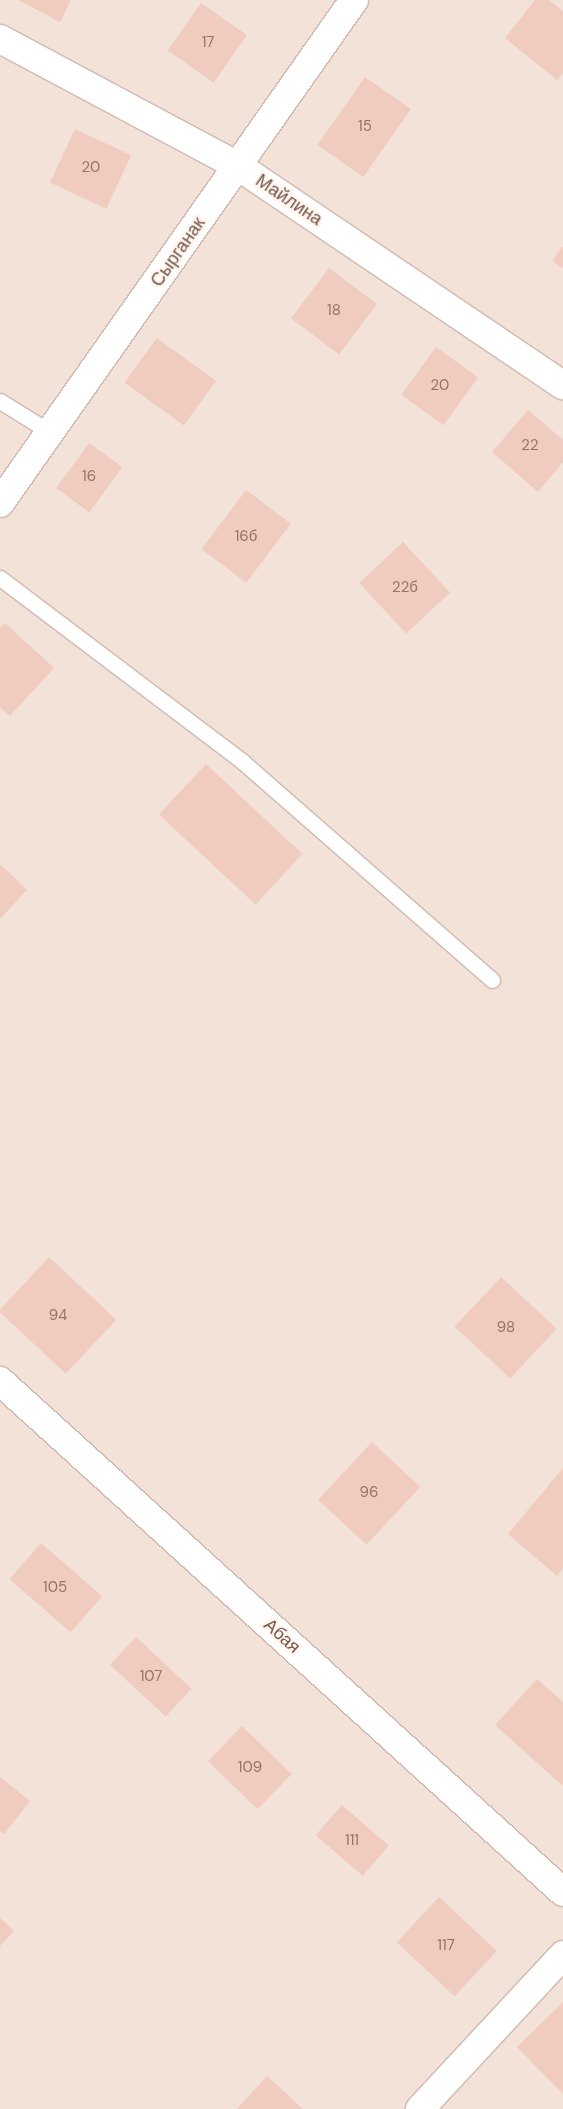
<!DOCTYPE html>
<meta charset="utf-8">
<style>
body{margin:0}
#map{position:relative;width:563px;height:2109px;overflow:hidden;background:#fcf1e8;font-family:"DM Sans",sans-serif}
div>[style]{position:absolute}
.residential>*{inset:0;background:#f3e2d7;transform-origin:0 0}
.building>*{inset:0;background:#f0ccc0;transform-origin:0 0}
.roads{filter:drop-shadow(1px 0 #d0bab0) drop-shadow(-1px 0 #d0bab0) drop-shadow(0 1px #d0bab0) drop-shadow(0 -1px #d0bab0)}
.service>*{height:15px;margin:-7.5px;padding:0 7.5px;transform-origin:7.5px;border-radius:7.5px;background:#fff}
.minor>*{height:28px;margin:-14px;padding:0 14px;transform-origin:14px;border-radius:14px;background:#fff}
span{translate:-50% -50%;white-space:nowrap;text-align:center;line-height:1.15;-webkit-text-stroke:5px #fef6ee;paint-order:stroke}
.number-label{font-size:15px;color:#947369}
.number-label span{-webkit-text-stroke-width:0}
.street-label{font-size:18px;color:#75554c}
</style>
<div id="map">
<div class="residential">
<div style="left:0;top:0;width:563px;height:2109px"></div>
</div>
<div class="building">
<div style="clip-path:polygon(18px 0,71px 0,60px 22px)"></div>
<div style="clip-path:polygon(535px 0,549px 0,563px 11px,563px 73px,557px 80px,505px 38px)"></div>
<div style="left:201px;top:3px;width:56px;height:58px;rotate:35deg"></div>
<div style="left:365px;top:77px;width:56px;height:83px;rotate:35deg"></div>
<div style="left:75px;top:129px;width:62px;height:59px;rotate:25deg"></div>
<div style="clip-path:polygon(563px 246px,563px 268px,552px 261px)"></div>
<div style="left:329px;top:268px;width:60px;height:63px;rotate:37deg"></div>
<div style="left:157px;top:338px;width:73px;height:55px;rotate:36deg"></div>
<div style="left:436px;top:347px;width:52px;height:59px;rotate:36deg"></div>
<div style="clip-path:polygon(528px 410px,563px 440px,563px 462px,538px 492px,492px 452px)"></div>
<div style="left:89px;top:443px;width:41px;height:56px;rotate:36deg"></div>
<div style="left:246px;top:490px;width:56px;height:74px;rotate:37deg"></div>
<div style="left:403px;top:542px;width:69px;height:60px;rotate:47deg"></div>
<div style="clip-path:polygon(5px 623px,54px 668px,10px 716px,0 707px,0 628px)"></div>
<div style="left:206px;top:764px;width:132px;height:69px;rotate:43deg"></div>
<div style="clip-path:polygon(0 864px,27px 890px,0 919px)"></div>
<div style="left:49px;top:1257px;width:92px;height:74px;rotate:43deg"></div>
<div style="left:501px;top:1277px;width:76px;height:68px;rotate:43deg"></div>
<div style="left:372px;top:1442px;width:66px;height:79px;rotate:43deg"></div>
<div style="clip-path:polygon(563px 1468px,563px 1568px,557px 1576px,508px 1534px)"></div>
<div style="left:41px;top:1543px;width:81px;height:48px;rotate:41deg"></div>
<div style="left:136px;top:1637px;width:76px;height:38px;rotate:43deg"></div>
<div style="clip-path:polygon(537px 1679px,563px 1702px,563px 1786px,495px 1725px)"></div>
<div style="left:242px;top:1726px;width:69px;height:49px;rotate:44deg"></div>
<div style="clip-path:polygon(0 1777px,30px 1801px,4px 1834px,0 1831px)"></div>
<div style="left:342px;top:1805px;width:62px;height:40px;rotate:41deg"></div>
<div style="left:439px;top:1897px;width:79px;height:62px;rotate:43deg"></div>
<div style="clip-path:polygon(0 1918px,14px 1931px,0 1946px)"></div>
<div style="clip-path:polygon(563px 2002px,563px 2094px,517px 2047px)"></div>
<div style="clip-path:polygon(267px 2076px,303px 2109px,237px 2109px)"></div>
</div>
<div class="roads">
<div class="service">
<div style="left:0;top:401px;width:59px;rotate:31.8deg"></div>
<div style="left:0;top:578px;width:305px;rotate:37.1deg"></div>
<div style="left:243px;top:762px;width:331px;rotate:41.2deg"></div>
</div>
<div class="minor">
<div style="left:0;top:39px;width:270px;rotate:28.1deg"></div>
<div style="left:238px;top:166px;width:392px;rotate:34deg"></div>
<div style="left:0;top:503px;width:615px;rotate:-54.86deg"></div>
<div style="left:0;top:1381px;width:760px;rotate:42.23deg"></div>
<div style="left:420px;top:2109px;width:210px;rotate:-47.1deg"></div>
</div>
</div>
<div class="number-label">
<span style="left:208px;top:43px">17</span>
<span style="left:365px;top:127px">15</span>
<span style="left:91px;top:168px">20</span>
<span style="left:334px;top:311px">18</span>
<span style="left:440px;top:386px">20</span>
<span style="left:530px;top:446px">22</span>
<span style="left:89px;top:477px">16</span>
<span style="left:246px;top:537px">16б</span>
<span style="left:405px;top:588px">22б</span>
<span style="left:58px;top:1316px">94</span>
<span style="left:506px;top:1328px">98</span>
<span style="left:369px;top:1493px">96</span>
<span style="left:55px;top:1588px">105</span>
<span style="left:151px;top:1677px">107</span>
<span style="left:250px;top:1768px">109</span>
<span style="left:352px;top:1841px">111</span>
<span style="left:446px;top:1946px">117</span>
</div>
<div class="street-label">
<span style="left:289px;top:200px;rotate:34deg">Майлина</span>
<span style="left:178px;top:252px;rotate:-55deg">Сырганак</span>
<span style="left:282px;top:1636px;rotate:42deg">Абая</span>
</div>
</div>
